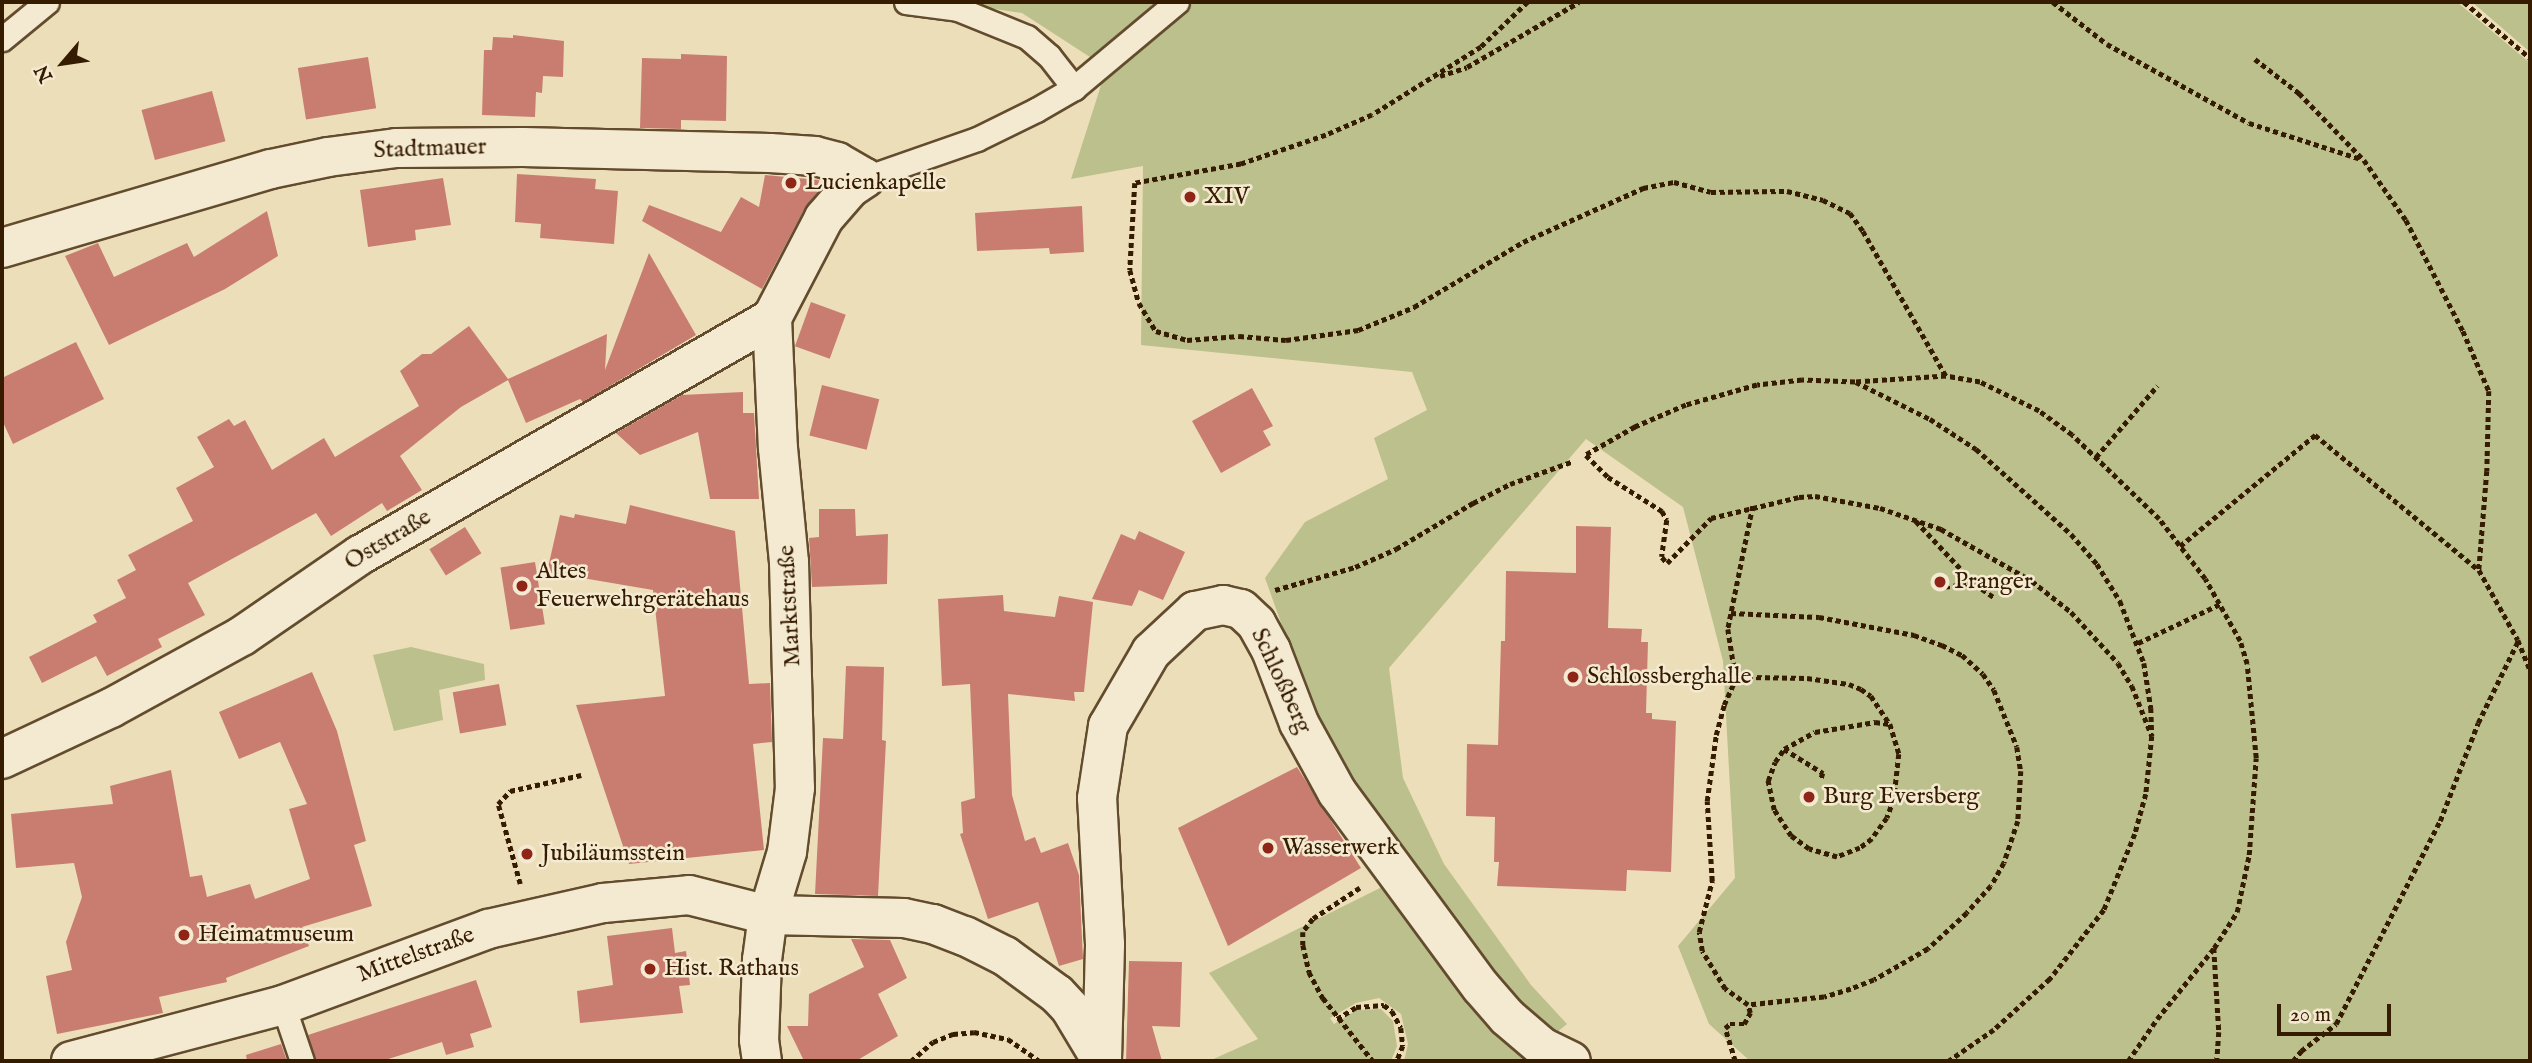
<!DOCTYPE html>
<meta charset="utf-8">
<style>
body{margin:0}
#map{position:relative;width:2532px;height:1063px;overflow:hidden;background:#ecdeb8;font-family:"IM FELL English",serif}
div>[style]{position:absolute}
.green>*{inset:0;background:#bcc08c}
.building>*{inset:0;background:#c97d71;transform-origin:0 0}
.path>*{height:4.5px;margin-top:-2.25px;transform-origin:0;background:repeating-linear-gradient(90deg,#351b00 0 5px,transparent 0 8.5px)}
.roads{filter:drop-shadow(2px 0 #634c2e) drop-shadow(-2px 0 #634c2e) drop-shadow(0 2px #634c2e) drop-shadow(0 -2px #634c2e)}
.lane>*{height:23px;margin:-11.5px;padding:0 11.5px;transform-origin:11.5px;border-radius:11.5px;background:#f3ead1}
.street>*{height:38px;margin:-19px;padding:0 19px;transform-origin:19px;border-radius:19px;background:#f3ead1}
.dots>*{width:19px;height:19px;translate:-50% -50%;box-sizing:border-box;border:4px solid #f3ead1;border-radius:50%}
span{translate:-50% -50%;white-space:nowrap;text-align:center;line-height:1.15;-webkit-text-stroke:5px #f3ead1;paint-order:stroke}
.street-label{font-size:24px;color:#351b00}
.poi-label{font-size:24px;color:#351b00}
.left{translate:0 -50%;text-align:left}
.frame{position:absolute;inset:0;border:4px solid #351b00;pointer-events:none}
.north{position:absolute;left:28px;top:28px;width:70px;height:70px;-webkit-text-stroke:5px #f3ead1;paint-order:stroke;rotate:241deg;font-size:19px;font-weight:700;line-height:28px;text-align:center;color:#351b00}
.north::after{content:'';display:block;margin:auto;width:24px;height:32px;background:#351b00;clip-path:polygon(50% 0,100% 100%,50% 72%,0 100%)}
.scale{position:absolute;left:2277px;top:1004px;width:114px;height:32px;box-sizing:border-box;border:4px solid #351b00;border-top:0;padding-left:9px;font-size:21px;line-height:24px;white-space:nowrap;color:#351b00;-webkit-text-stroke:5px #f3ead1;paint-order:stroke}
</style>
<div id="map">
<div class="green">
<div style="clip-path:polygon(949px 2px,1161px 2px,1093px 59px,1022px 13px)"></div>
<div style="clip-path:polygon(1194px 2px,2457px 2px,2530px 63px,2530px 1061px,1750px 1061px,1709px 1024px,1678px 946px,1735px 878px,1723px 661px,1683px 507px,1586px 439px,1389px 668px,1403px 778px,1444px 864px,1531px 985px,1567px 1024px,1551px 1037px,1519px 1010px,1360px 801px,1315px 718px,1265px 578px,1305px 522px,1388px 479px,1374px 438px,1427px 410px,1412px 372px,1141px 345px,1143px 166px,1071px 179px,1104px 76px)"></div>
<div style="clip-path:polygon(2472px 2px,2530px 2px,2530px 52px)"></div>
<div style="clip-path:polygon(411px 647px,484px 664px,485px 680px,439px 690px,443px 720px,394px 731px,373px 655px)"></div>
<div style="clip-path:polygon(1390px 883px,1537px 1061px,1404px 1061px,1408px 1044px,1401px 1014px,1379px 998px,1356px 1003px,1330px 1018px,1334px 1024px,1357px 1010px,1381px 1009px,1393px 1021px,1397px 1046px,1391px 1061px,1209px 1061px,1258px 1039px,1209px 973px)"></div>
</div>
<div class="building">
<div style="clip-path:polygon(513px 35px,564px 41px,563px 77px,543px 76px,542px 93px,536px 92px,535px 117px,482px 115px,484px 50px,492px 50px,493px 37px,513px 38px)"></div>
<div style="clip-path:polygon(681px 54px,727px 56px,726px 121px,681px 120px,681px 129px,640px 128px,642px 58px,681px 59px)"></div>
<div style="left:368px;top:57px;width:52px;height:71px;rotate:81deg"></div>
<div style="left:212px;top:91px;width:52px;height:73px;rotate:75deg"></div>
<div style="clip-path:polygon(517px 174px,596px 179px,595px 189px,618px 191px,614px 244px,540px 238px,541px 224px,515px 222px)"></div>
<div style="clip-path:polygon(765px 175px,819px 180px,817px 193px,805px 208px,762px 289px,642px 221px,649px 205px,721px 232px,741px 197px,759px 207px)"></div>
<div style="clip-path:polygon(443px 178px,451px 225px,415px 230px,416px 240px,368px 247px,360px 190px)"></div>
<div style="clip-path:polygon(1082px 206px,1084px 252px,1050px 254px,1049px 248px,977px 251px,975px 213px)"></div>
<div style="clip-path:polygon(267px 211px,278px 256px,225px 289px,109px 345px,65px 256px,98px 243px,114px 277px,187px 243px,194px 257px)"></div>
<div style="clip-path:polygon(649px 253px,696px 335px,583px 402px,580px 399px,526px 423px,508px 380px,461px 407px,400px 456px,422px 490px,387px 511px,382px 503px,331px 536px,316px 513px,188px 583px,205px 615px,158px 639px,162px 647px,107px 676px,96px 656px,42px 683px,29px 657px,97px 622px,93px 615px,126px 598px,117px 580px,136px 570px,128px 555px,193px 521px,176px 488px,214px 467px,197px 437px,229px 419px,234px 426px,245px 420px,272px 470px,324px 438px,335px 457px,419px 406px,400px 371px,422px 354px,431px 354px,469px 326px,508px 379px,607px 334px,605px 370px)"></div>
<div style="left:811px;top:302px;width:37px;height:47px;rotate:20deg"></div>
<div style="clip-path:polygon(76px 342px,104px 399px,13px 444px,2px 420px,2px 378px)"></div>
<div style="left:822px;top:385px;width:59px;height:52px;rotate:14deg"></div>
<div style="clip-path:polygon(1252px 388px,1273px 426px,1263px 431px,1271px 445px,1221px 473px,1192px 421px)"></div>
<div style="clip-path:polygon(743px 392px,743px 413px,754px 413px,759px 499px,710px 499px,698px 432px,640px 455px,616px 433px,682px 395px)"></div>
<div style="clip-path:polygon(630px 505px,735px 531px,749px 684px,770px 683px,772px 742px,753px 744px,764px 850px,629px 864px,576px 705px,665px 696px,653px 590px,547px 572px,560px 515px,574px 518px,575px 514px,626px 524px)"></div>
<div style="clip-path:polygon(819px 509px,855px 509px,856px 536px,888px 534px,887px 584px,812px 587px,809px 538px,819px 537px)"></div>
<div style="clip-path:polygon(1576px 526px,1611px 527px,1608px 628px,1642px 629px,1641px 642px,1648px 642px,1646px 713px,1652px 713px,1652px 719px,1676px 721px,1671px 872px,1627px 870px,1626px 891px,1497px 886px,1499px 862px,1494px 862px,1495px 817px,1466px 816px,1467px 744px,1498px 745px,1501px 641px,1505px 641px,1506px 571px,1576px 573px)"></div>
<div style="left:465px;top:527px;width:31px;height:42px;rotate:58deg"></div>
<div style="clip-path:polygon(1139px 531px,1185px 552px,1163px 600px,1139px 590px,1132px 606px,1092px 599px,1121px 534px,1135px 540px)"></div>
<div style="left:535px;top:562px;width:63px;height:35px;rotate:81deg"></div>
<div style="clip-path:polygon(1003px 595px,1004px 611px,1055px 617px,1059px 596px,1093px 602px,1084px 692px,1074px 692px,1075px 701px,1008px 694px,1012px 795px,1025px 841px,1035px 837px,1041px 853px,1068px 843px,1079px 875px,1083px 959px,1059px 966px,1038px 902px,988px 919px,960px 834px,963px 833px,961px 802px,975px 798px,970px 684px,942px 686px,938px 599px)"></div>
<div style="clip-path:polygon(846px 666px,884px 667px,882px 740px,886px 741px,878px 896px,815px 894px,823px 738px,843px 739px)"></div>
<div style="clip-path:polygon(312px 672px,337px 731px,366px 841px,354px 845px,372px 906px,302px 927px,309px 946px,226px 978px,227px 982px,159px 997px,163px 1013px,57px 1034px,46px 976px,72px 970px,66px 942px,82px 897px,74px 863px,16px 868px,11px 814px,113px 804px,110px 786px,171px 770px,190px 877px,202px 875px,207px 897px,250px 884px,255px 899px,310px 879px,289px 809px,307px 804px,280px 742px,239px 759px,219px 712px)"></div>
<div style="left:499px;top:684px;width:42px;height:47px;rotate:80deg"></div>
<div style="clip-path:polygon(1297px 767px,1361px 868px,1228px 946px,1178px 828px)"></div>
<div style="clip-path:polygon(672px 928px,675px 953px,686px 951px,690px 985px,679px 986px,683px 1013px,580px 1023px,577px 991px,613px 985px,607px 936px)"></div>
<div style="clip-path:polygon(851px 939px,890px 940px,907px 978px,878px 994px,898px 1036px,856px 1061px,804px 1061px,787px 1026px,808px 1026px,809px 994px,864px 967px)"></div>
<div style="clip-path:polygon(1129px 961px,1182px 962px,1180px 1027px,1152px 1026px,1162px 1061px,1126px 1061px)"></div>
<div style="clip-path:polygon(476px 980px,492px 1027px,470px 1034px,474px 1047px,446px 1055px,442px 1042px,382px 1061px,316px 1061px,308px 1035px)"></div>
<div style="clip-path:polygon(281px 1044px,287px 1061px,247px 1061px,246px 1055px)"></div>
</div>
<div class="path">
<div style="left:1528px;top:2px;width:65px;rotate:136.2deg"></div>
<div style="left:1481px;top:47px;width:128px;rotate:148deg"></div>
<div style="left:1372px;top:115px;width:50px;rotate:156.5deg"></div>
<div style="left:1326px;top:135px;width:90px;rotate:161.2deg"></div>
<div style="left:1241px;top:164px;width:108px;rotate:169.8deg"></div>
<div style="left:1135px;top:183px;width:87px;rotate:93.3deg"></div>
<div style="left:1130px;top:270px;width:34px;rotate:75deg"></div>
<div style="left:1139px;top:303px;width:33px;rotate:59deg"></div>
<div style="left:1156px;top:331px;width:32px;rotate:16deg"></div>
<div style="left:1187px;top:340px;width:52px;rotate:-4.4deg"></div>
<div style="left:1239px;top:336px;width:47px;rotate:4.9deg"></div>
<div style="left:1286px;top:340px;width:73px;rotate:-7.9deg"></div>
<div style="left:1358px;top:330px;width:61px;rotate:-22.3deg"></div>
<div style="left:1414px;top:307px;width:127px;rotate:-30.8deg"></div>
<div style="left:1523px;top:242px;width:132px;rotate:-24.2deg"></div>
<div style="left:1643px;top:188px;width:32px;rotate:-11deg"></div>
<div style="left:1674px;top:182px;width:38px;rotate:15deg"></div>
<div style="left:1711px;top:192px;width:76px;rotate:-0.8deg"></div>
<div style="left:1787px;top:191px;width:37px;rotate:14deg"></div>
<div style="left:1823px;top:200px;width:30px;rotate:26deg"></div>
<div style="left:1850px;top:213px;width:22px;rotate:54deg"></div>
<div style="left:1863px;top:231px;width:167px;rotate:60.2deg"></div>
<div style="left:2053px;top:2px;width:68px;rotate:37.9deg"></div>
<div style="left:2107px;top:44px;width:162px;rotate:29.1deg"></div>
<div style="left:2249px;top:123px;width:118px;rotate:17.8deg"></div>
<div style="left:2464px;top:2px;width:87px;rotate:40.3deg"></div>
<div style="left:2255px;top:59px;width:56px;rotate:37.7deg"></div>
<div style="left:2299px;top:93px;width:93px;rotate:45.9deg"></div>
<div style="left:2364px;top:160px;width:73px;rotate:55deg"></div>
<div style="left:2406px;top:220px;width:125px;rotate:62.8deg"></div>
<div style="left:2463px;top:331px;width:65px;rotate:66.6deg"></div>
<div style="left:2489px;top:391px;width:80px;rotate:91.4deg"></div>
<div style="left:2487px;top:471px;width:99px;rotate:94.6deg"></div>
<div style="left:1440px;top:76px;width:28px;rotate:-18deg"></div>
<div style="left:1467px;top:67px;width:129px;rotate:-30.1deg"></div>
<div style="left:1856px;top:382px;width:83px;rotate:26.6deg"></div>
<div style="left:1930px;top:419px;width:55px;rotate:33.1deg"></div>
<div style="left:1976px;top:449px;width:127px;rotate:41.8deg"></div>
<div style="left:2071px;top:534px;width:40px;rotate:49deg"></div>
<div style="left:2097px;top:564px;width:44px;rotate:58.1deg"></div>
<div style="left:2120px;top:601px;width:66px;rotate:68.8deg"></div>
<div style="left:2144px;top:663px;width:46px;rotate:81.2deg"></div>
<div style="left:2151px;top:708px;width:28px;rotate:88deg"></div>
<div style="left:2152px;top:736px;width:58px;rotate:95.9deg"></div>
<div style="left:2146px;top:794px;width:41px;rotate:105.4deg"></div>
<div style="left:2135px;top:834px;width:82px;rotate:112.2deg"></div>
<div style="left:2104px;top:910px;width:88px;rotate:128deg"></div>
<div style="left:2050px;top:979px;width:76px;rotate:137.7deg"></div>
<div style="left:1994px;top:1030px;width:55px;rotate:145.4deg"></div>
<div style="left:2096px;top:457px;width:94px;rotate:-49.3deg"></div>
<div style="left:1753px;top:506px;width:126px;rotate:101.5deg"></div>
<div style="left:1728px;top:629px;width:39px;rotate:81deg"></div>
<div style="left:1734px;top:668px;width:17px;rotate:33deg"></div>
<div style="left:1748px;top:677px;width:59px;rotate:1deg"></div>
<div style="left:1807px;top:678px;width:42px;rotate:8.1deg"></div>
<div style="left:1849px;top:684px;width:13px;rotate:23deg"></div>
<div style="left:1861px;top:689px;width:12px;rotate:35deg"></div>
<div style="left:1871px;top:696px;width:34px;rotate:56deg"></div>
<div style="left:1890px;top:724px;width:31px;rotate:73deg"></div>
<div style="left:1899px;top:754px;width:45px;rotate:96.3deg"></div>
<div style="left:1894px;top:799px;width:20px;rotate:110deg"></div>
<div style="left:1887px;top:818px;width:26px;rotate:126deg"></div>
<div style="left:1872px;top:839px;width:15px;rotate:143deg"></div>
<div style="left:1860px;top:848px;width:25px;rotate:159deg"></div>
<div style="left:1837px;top:857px;width:29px;rotate:-164deg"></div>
<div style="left:1809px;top:849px;width:22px;rotate:-144deg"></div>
<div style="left:1791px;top:836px;width:31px;rotate:-123deg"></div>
<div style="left:1774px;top:810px;width:30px;rotate:-102deg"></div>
<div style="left:1768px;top:781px;width:20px;rotate:-70deg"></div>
<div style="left:1775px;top:762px;width:16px;rotate:-55deg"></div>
<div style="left:1784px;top:749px;width:35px;rotate:-29deg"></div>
<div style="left:1815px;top:732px;width:61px;rotate:-9.5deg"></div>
<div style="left:1875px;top:722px;width:15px;rotate:8deg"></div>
<div style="left:1916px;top:521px;width:86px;rotate:46.9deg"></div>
<div style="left:1975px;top:584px;width:29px;rotate:174deg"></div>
<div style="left:2180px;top:546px;width:175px;rotate:-39.4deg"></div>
<div style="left:2315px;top:435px;width:212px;rotate:39.5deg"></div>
<div style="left:2479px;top:570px;width:80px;rotate:60.9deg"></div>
<div style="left:2518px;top:640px;width:31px;rotate:68deg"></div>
<div style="left:1975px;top:584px;width:24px;rotate:35deg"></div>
<div style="left:1275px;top:590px;width:83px;rotate:-16deg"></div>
<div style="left:1355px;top:567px;width:45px;rotate:-23.7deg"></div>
<div style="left:1396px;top:549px;width:90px;rotate:-30.9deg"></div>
<div style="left:1473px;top:503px;width:42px;rotate:-27.2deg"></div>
<div style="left:1510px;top:484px;width:65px;rotate:-19.8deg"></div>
<div style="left:1731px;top:613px;width:88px;rotate:2.6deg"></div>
<div style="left:1819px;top:617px;width:97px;rotate:10.7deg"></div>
<div style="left:1914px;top:635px;width:30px;rotate:20deg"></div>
<div style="left:1942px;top:645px;width:22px;rotate:27deg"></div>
<div style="left:1962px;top:655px;width:28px;rotate:42deg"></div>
<div style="left:1983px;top:674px;width:19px;rotate:55deg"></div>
<div style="left:1994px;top:690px;width:61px;rotate:68deg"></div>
<div style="left:2017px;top:747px;width:24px;rotate:81deg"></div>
<div style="left:2021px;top:771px;width:50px;rotate:93.4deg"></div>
<div style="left:2018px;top:821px;width:44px;rotate:108.4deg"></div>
<div style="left:2004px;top:863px;width:26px;rotate:119deg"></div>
<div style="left:1991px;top:886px;width:36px;rotate:132deg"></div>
<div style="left:1967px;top:913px;width:53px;rotate:137.3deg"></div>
<div style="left:1928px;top:949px;width:62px;rotate:150.1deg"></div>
<div style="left:1874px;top:980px;width:25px;rotate:159deg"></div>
<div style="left:1851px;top:989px;width:28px;rotate:163deg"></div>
<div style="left:1824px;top:997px;width:76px;rotate:174deg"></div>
<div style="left:1748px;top:1005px;width:28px;rotate:-145deg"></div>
<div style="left:1725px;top:989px;width:44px;rotate:-121.2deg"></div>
<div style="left:1702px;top:951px;width:19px;rotate:-99deg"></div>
<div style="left:1699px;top:932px;width:53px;rotate:-75.7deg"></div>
<div style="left:1712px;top:881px;width:80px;rotate:-93.6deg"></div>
<div style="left:1707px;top:801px;width:67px;rotate:-82.2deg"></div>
<div style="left:1716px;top:735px;width:31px;rotate:-75deg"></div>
<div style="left:1724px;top:705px;width:35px;rotate:-66deg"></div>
<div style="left:2138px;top:643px;width:91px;rotate:-25.4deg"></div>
<div style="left:1784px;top:749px;width:46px;rotate:31.6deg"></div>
<div style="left:1823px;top:773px;width:6px;rotate:108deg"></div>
<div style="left:520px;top:884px;width:83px;rotate:-105.4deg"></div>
<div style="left:498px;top:804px;width:18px;rotate:-47deg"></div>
<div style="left:510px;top:791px;width:73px;rotate:-12.7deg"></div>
<div style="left:1360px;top:888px;width:56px;rotate:146.6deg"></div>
<div style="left:1313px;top:919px;width:16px;rotate:128deg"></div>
<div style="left:1303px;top:932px;width:13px;rotate:90deg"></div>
<div style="left:1303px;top:945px;width:28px;rotate:77deg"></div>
<div style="left:1309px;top:972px;width:30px;rotate:62deg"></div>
<div style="left:1323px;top:998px;width:80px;rotate:51.6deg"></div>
<div style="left:2214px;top:948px;width:84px;rotate:86.6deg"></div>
<div style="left:2219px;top:1032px;width:29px;rotate:94deg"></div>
<div style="left:1337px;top:1019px;width:22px;rotate:-32deg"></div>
<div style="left:1356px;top:1007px;width:28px;rotate:-4deg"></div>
<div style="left:1384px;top:1005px;width:10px;rotate:37deg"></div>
<div style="left:1392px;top:1011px;width:19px;rotate:62deg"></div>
<div style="left:1401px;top:1028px;width:18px;rotate:84deg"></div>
<div style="left:1403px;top:1046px;width:16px;rotate:112deg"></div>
<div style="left:911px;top:1061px;width:29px;rotate:-41deg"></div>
<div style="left:933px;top:1042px;width:22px;rotate:-22deg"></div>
<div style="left:953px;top:1034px;width:21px;rotate:-5deg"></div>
<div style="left:974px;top:1032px;width:35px;rotate:12deg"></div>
<div style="left:1008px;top:1039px;width:38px;rotate:35deg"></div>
<div style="left:1735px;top:1061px;width:34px;rotate:-107deg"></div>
<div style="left:1725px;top:1028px;width:6px;rotate:-39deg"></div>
<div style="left:1730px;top:1024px;width:14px"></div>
<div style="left:1744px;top:1024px;width:13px;rotate:-61deg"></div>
<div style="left:1750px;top:1013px;width:8px;rotate:-104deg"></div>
<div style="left:2128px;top:1061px;width:51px;rotate:-55.4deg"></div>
<div style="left:2157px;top:1019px;width:91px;rotate:-51.2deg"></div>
<div style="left:2214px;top:948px;width:43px;rotate:-57.4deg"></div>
<div style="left:2237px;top:912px;width:58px;rotate:-78.1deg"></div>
<div style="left:2249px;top:855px;width:97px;rotate:-85.9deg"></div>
<div style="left:2256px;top:758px;width:94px;rotate:-95.5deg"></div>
<div style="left:2247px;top:664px;width:24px;rotate:-107deg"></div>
<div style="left:2240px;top:641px;width:71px;rotate:-119.4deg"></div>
<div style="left:2205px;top:579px;width:76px;rotate:-127.5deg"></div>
<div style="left:2159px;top:519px;width:121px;rotate:-136deg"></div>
<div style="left:2072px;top:435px;width:41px;rotate:-144deg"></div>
<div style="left:2039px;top:411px;width:66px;rotate:-153.8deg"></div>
<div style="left:1980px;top:382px;width:35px;rotate:-170deg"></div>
<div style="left:1946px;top:376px;width:91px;rotate:176.2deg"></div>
<div style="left:1855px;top:382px;width:53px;rotate:-177.8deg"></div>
<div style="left:1802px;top:380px;width:45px;rotate:173.7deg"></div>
<div style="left:1757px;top:385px;width:74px;rotate:164.3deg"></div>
<div style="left:1686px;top:405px;width:56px;rotate:156.7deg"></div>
<div style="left:1635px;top:427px;width:56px;rotate:150.3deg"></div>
<div style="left:1586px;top:455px;width:31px;rotate:45deg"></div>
<div style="left:1608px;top:477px;width:64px;rotate:32.2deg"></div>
<div style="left:1662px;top:511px;width:10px;rotate:61deg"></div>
<div style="left:1667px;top:520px;width:37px;rotate:98deg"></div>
<div style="left:1662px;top:557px;width:8px;rotate:50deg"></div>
<div style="left:1667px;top:563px;width:63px;rotate:-45.6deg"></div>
<div style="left:1711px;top:518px;width:90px;rotate:-13.4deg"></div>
<div style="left:1799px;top:497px;width:16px;rotate:-4deg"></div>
<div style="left:1815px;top:496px;width:66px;rotate:10.5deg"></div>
<div style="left:1880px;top:508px;width:65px;rotate:19deg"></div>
<div style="left:1941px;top:529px;width:105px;rotate:29.7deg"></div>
<div style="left:2032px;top:581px;width:50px;rotate:38.5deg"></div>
<div style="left:2071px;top:612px;width:69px;rotate:47.3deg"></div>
<div style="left:2118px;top:663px;width:27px;rotate:59deg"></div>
<div style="left:2132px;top:686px;width:54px;rotate:68.2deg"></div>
<div style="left:2293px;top:1061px;width:13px;rotate:-51deg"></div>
<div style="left:2301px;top:1051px;width:44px;rotate:-37.6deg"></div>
<div style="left:2336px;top:1024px;width:228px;rotate:-62.9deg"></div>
<div style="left:2440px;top:821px;width:105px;rotate:-68.8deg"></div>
<div style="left:2478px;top:723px;width:91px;rotate:-64deg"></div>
</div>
<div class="roads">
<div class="lane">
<div style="left:906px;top:2px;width:52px;rotate:7.7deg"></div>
<div style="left:958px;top:9px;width:74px;rotate:22.1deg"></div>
<div style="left:1027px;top:37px;width:29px;rotate:41deg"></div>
<div style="left:1049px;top:56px;width:41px;rotate:52deg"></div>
<div style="left:2px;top:39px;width:58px;rotate:-39.4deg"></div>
<div style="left:865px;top:178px;width:119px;rotate:-19.2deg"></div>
<div style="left:977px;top:139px;width:66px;rotate:-26.2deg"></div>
<div style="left:1036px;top:110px;width:44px;rotate:-30.1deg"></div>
<div style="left:1074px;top:88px;width:134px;rotate:-39.9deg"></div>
<div style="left:283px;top:1005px;width:59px;rotate:71.3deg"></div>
</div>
<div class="street">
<div style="left:2px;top:248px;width:280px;rotate:-16.4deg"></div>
<div style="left:271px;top:169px;width:58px;rotate:-11.9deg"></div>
<div style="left:328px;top:157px;width:69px;rotate:-7.5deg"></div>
<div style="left:396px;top:148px;width:127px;rotate:-0.5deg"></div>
<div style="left:523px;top:147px;width:247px;rotate:1.4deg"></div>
<div style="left:770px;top:153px;width:45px;rotate:3.8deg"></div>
<div style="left:815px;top:156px;width:23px;rotate:15deg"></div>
<div style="left:837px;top:162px;width:32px;rotate:30deg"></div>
<div style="left:865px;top:178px;width:18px;rotate:146deg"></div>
<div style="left:850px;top:188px;width:40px;rotate:131deg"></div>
<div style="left:824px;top:218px;width:113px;rotate:117.5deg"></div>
<div style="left:772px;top:318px;width:130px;rotate:87.4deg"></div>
<div style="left:778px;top:448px;width:115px;rotate:84.5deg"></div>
<div style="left:789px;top:562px;width:226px;rotate:88.5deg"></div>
<div style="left:795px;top:788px;width:64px;rotate:97.1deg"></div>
<div style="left:787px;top:852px;width:66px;rotate:106.8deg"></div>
<div style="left:768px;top:915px;width:45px;rotate:97.6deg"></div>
<div style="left:762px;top:960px;width:80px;rotate:92.1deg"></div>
<div style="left:759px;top:1040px;width:21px;rotate:82deg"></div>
<div style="left:2px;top:759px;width:120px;rotate:-25.1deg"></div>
<div style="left:111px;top:708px;width:149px;rotate:-28.8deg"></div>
<div style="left:242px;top:636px;width:143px;rotate:-34.5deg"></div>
<div style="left:360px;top:555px;width:475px;rotate:-29.9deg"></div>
<div style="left:1102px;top:1060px;width:116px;rotate:-88.5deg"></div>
<div style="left:1105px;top:944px;width:146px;rotate:-93.1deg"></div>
<div style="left:1097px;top:798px;width:73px;rotate:-81.3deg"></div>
<div style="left:1108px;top:726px;width:86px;rotate:-59.8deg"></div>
<div style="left:1151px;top:652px;width:60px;rotate:-43deg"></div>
<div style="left:1195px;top:611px;width:29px;rotate:-12deg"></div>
<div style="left:1223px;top:605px;width:18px;rotate:13deg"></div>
<div style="left:1241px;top:609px;width:21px;rotate:43deg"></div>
<div style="left:1256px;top:623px;width:31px;rotate:61deg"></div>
<div style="left:1271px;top:650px;width:78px;rotate:69deg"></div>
<div style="left:1299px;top:723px;width:79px;rotate:61.2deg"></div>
<div style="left:1337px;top:792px;width:242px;rotate:53.6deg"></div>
<div style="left:1481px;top:987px;width:40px;rotate:49deg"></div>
<div style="left:1507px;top:1017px;width:46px;rotate:40.6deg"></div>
<div style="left:1542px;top:1047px;width:32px;rotate:26deg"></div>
<div style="left:71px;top:1061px;width:219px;rotate:-14.8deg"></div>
<div style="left:283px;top:1005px;width:219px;rotate:-20.3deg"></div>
<div style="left:488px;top:929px;width:118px;rotate:-12.7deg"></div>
<div style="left:603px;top:903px;width:86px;rotate:-5.3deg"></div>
<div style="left:689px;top:895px;width:81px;rotate:14.2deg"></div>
<div style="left:768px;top:915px;width:136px;rotate:1.3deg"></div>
<div style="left:904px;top:918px;width:30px;rotate:12deg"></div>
<div style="left:933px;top:924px;width:34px;rotate:21deg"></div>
<div style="left:965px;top:936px;width:45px;rotate:26.6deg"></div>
<div style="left:1005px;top:956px;width:64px;rotate:36.2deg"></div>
<div style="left:1057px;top:994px;width:19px;rotate:47deg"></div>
<div style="left:1070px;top:1008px;width:62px;rotate:58.9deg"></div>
</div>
</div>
<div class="dots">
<div style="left:791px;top:183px;background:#8f2418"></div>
<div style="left:1190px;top:197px;background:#8f2418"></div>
<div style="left:1940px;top:582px;background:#8f2418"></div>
<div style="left:522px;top:586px;background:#8f2418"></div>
<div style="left:1573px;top:677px;background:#8f2418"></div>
<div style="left:1809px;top:797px;background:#8f2418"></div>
<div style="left:1268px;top:848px;background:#8f2418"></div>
<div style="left:527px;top:854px;background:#8f2418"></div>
<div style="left:184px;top:935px;background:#8f2418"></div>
<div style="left:650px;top:969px;background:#8f2418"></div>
</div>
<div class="street-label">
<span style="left:430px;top:149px;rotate:-2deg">Stadtmauer</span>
<span style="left:388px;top:540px;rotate:-31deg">Oststraße</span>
<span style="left:790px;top:606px;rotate:-93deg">Marktstraße</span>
<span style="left:1281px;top:681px;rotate:65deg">Schloßberg</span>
<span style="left:416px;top:955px;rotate:-20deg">Mittelstraße</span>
</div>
<div class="poi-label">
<span class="left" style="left:805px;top:183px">Lucienkapelle</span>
<span class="left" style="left:1204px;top:197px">XIV</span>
<span class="left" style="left:536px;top:586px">Altes<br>Feuerwehrgerätehaus</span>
<span class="left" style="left:1954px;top:582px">Pranger</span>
<span class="left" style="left:1587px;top:677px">Schlossberghalle</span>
<span class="left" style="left:1823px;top:797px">Burg Eversberg</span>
<span class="left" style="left:1282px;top:848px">Wasserwerk</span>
<span class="left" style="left:541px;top:854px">Jubiläumsstein</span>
<span class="left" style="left:198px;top:935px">Heimatmuseum</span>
<span class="left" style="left:664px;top:969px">Hist. Rathaus</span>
</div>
<div class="frame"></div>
<div class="north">N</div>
<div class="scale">20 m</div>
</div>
